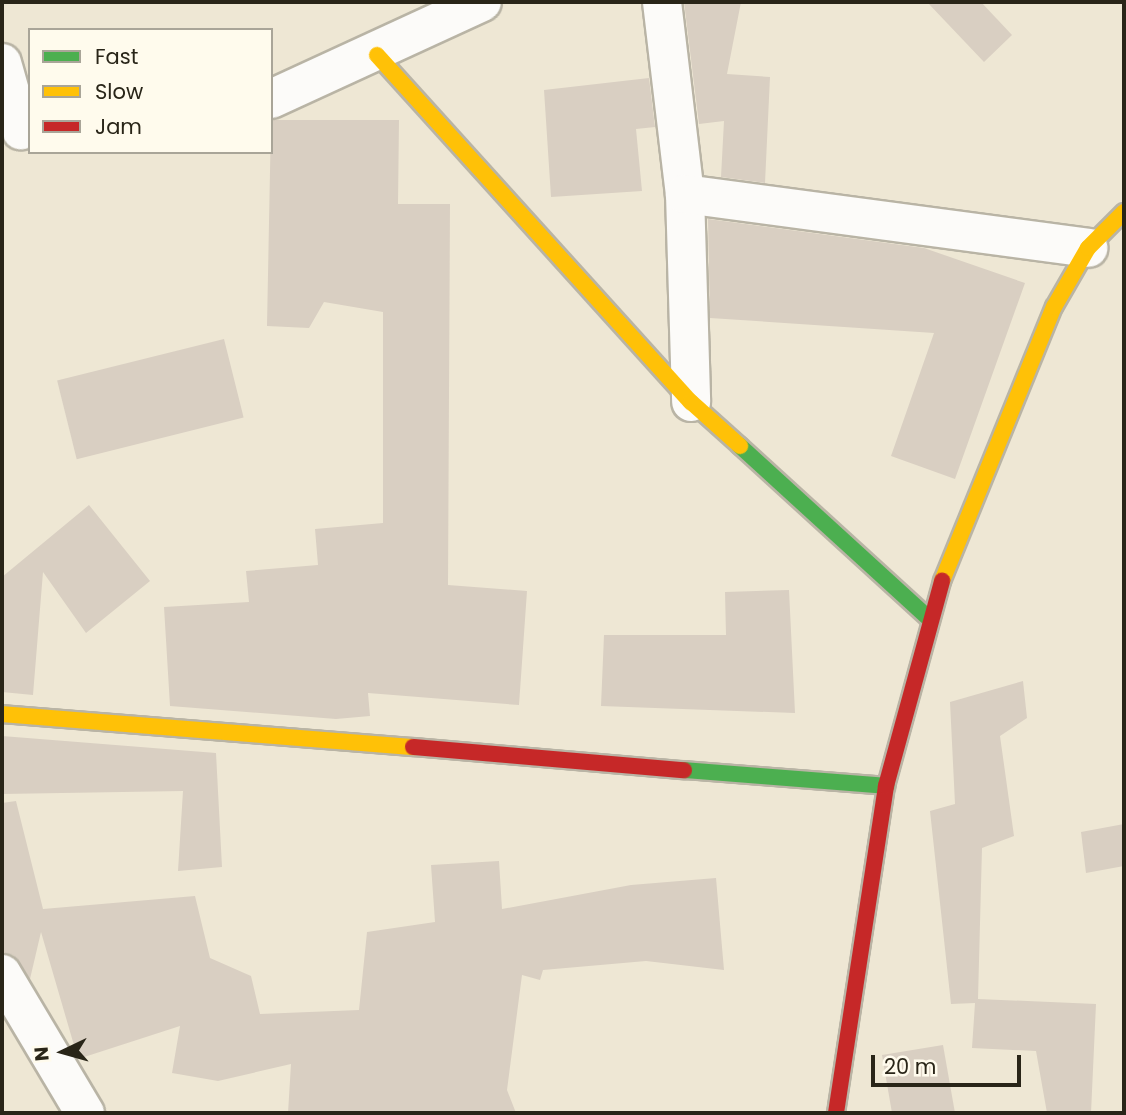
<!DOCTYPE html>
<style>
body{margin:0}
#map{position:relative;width:1126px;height:1115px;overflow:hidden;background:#eee7d4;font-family:Poppins,sans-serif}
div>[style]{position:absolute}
.building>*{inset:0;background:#d9cfc2;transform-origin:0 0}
.roads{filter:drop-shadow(2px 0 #b9b4a5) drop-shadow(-2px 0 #b9b4a5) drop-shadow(0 2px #b9b4a5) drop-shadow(0 -2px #b9b4a5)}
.street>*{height:38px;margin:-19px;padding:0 19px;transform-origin:19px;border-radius:19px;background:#fcfbf9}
.fast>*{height:16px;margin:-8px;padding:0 8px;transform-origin:8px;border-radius:8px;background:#4caf50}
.slow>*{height:16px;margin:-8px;padding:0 8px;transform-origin:8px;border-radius:8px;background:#ffc107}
.jam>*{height:16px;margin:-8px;padding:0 8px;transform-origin:8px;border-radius:8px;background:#c62828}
span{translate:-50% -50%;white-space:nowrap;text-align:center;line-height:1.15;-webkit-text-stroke:6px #fffbed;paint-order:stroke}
.frame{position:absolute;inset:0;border:4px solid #292518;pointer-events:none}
.legend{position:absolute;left:28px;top:28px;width:245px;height:126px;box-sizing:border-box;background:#fffbed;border:2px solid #a9a598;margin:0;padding:9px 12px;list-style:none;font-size:21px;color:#292518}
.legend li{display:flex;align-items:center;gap:14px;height:35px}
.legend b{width:35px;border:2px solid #a9a598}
.north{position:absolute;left:28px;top:1017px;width:70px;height:70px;-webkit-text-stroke:5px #fffbed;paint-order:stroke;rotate:265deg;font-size:19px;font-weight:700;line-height:28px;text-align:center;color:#292518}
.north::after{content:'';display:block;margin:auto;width:24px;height:32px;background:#292518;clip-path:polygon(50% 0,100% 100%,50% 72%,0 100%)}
.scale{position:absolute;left:871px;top:1055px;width:150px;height:32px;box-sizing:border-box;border:4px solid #292518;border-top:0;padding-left:9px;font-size:21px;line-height:24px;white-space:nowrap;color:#292518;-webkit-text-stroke:5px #fffbed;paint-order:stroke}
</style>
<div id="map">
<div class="building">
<div style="clip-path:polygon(684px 2px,741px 2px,727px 74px,770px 77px,765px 183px,721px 177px,724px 121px,699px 124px)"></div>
<div style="clip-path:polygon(927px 2px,981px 2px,1012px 35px,984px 62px)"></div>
<div style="clip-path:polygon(649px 78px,655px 127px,636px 129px,642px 191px,551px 197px,544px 90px)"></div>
<div style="clip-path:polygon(271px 120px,399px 120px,398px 204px,450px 204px,448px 585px,527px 591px,519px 705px,368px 693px,370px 716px,336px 719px,170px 706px,164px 607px,249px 602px,246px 571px,318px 565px,315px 529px,383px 523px,383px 312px,324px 302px,309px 328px,267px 326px)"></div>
<div style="clip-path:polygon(708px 219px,924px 248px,1025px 283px,955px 479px,891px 456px,934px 333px,710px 318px)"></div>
<div style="left:224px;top:339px;width:81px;height:172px;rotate:76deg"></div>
<div style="clip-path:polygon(89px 505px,150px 581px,86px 633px,43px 572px,33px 695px,2px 692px,2px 577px)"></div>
<div style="clip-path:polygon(789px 590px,795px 713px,601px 706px,604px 635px,726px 635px,725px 592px)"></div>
<div style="clip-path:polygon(1023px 681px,1027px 718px,1000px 736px,1014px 836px,982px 848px,978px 999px,1096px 1004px,1091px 1113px,1047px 1113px,1036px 1051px,972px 1048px,975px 1003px,951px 1004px,930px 811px,955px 804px,950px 702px)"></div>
<div style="clip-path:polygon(2px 736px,216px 753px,222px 867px,178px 871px,183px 791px,2px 794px)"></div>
<div style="clip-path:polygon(16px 801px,43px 909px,195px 896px,210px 958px,251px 976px,260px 1014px,359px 1010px,367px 932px,435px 922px,431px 865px,499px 861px,502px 909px,631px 885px,716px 878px,724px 970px,646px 961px,543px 970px,540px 980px,522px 975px,507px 1090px,516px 1113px,288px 1113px,291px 1064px,218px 1081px,172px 1073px,180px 1026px,78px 1059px,41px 932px,30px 979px,13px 955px,2px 952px,2px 803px)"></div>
<div style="clip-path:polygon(1124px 824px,1124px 866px,1086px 873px,1081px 832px)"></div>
<div style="clip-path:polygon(943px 1045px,955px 1113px,892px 1113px,882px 1055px)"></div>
</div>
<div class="roads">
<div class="street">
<div style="left:662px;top:2px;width:193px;rotate:83.2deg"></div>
<div style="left:685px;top:194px;width:208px;rotate:88.3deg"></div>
<div style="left:2px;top:63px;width:70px;rotate:74.2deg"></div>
<div style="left:271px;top:99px;width:232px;rotate:-24.7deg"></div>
<div style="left:685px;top:194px;width:407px;rotate:7.6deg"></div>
<div style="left:2px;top:974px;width:162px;rotate:59.2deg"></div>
</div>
<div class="fast">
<div style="left:740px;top:446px;width:253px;rotate:42.4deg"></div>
<div style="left:684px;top:770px;width:203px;rotate:4.5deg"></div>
</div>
<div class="slow">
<div style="left:377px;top:55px;width:468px;rotate:47.9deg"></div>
<div style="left:691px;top:402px;width:66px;rotate:41.9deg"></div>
<div style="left:942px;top:581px;width:296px;rotate:-67.8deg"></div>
<div style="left:1054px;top:307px;width:68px;rotate:-60deg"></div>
<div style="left:1088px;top:248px;width:51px;rotate:-45deg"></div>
<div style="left:2px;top:714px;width:412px;rotate:4.6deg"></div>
</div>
<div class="jam">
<div style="left:413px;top:747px;width:272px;rotate:4.9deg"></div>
<div style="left:836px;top:1113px;width:331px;rotate:-81.3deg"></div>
<div style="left:886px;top:786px;width:213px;rotate:-74.7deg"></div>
</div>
</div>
<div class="frame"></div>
<ul class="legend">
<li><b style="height:9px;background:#4caf50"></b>Fast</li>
<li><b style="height:9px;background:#ffc107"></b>Slow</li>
<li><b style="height:9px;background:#c62828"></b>Jam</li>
</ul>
<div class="north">N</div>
<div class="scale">20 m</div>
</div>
